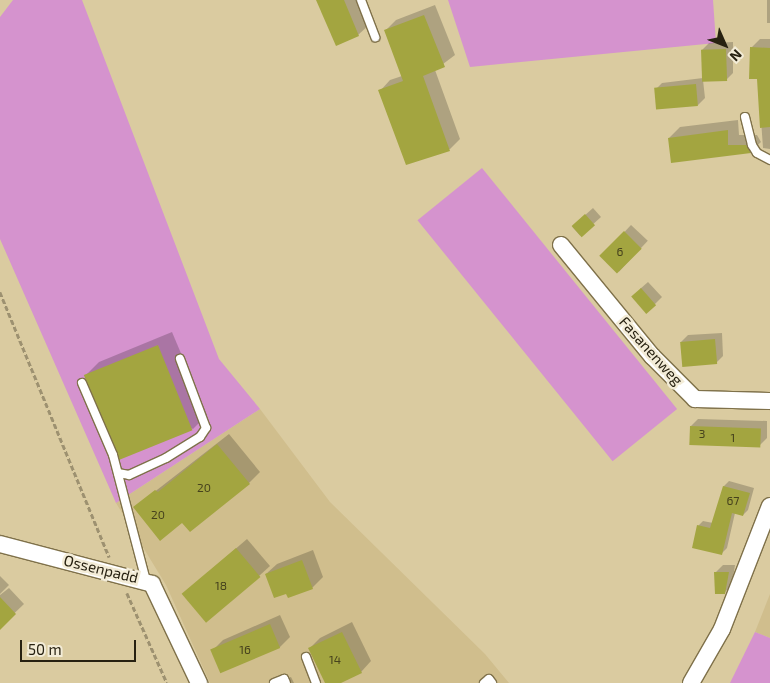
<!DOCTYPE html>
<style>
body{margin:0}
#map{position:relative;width:770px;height:683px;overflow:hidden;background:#dacba0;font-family:"Exo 2",sans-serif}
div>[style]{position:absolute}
.built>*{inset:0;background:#d0be8d}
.green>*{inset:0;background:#d593ce;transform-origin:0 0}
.shadow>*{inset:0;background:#0003;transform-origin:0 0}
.building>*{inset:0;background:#a3a540;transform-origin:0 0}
.path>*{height:2.5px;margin-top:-1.25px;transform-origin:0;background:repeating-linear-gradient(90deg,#9d9170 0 5px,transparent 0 7.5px)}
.roads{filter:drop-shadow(1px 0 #7f714a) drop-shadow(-1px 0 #7f714a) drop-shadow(0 1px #7f714a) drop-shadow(0 -1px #7f714a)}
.service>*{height:8px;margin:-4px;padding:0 4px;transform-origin:4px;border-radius:4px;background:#fff}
.minor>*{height:16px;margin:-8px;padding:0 8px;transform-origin:8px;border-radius:8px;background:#fff}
span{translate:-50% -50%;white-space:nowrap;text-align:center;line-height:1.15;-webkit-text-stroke:5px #f3ecd7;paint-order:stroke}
.number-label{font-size:12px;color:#46421d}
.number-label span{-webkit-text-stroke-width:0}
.street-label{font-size:15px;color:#272111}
.north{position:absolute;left:700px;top:20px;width:50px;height:50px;-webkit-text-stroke:4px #f3ecd7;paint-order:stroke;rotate:134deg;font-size:14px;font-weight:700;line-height:20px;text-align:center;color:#272111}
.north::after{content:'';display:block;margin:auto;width:18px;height:22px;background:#272111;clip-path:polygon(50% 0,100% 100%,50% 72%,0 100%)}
.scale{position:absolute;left:20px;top:640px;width:116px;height:22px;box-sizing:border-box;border:2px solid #272111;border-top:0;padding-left:6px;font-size:15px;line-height:18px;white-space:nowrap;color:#272111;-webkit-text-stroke:4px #f3ecd7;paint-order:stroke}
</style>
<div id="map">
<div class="built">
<div style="clip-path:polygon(260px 409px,330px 502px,485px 654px,509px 683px,210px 683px,166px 585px,116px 503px)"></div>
<div style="clip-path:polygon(770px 594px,770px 638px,755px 632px)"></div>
</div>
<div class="green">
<div style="clip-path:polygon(13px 0,82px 0,219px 359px,260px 409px,116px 503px,0 239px,0 17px)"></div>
<div style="clip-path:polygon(448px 0,713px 0,716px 43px,470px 67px)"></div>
<div style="left:482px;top:168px;width:310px;height:83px;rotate:51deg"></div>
<div style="clip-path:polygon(755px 632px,770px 638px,770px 683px,730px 683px)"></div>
</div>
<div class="shadow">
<div style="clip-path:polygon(321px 0,359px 0,369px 25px,358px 35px)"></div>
<div style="left:767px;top:0;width:3px;height:23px"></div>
<div style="clip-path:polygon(435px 5px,455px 55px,435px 70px,460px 139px,450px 149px,407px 163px,380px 91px,390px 80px,402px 76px,386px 30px,396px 20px)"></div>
<div style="clip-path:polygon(760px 39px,770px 39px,770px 149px,763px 148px,758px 78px,751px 48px)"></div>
<div style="clip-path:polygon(733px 42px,733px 73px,726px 80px,703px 80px,705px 98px,698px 105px,655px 90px,662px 83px,703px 78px,702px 50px,709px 43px)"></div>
<div style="clip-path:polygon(738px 120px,739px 135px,757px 135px,761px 142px,750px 152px,669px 138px,680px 127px)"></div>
<div style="left:593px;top:208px;width:12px;height:28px;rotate:48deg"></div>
<div style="left:631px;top:225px;width:23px;height:42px;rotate:43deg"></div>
<div style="clip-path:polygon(648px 282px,662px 297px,647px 312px,640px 289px)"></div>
<div style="clip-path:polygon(172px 332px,207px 415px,193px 429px,85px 376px,99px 362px)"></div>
<div style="clip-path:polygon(722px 333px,723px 356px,716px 363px,681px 342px,688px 335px)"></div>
<div style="clip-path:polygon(698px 419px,767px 421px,767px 438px,760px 445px,691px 426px)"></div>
<div style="clip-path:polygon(229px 434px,260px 472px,249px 483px,183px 521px,135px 507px)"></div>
<div style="clip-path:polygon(729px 481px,754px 488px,748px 510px,743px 515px,735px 513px,727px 548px,722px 553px,698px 526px,703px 521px,713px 523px,724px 486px)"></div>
<div style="clip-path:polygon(247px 539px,270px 566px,259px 576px,183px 594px)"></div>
<div style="clip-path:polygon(313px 550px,323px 577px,312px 588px,287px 592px,266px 574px,277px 564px)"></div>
<div style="clip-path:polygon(723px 565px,735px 565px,732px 585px,725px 592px,716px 572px)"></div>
<div style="clip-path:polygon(0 576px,9px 585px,0 594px)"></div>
<div style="clip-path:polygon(9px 588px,24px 604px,0 627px,0 595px)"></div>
<div style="clip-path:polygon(280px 615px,290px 637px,280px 647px,212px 651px,223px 640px)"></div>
<div style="clip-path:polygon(352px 622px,371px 661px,361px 672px,338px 683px,327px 683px,310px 648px,320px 638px)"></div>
<div style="clip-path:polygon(291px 677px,294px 683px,274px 683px)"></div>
</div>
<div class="building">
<div style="clip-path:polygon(316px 0,344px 0,359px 36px,336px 46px)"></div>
<div style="clip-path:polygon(424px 15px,445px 67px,423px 76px,450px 151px,406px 165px,378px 90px,403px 81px,384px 30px)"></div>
<div style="clip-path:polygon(750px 47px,770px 48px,770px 127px,760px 128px,757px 79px,749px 79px)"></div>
<div style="left:726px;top:49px;width:32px;height:25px;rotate:88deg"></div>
<div style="left:696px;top:84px;width:22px;height:42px;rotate:85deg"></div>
<div style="clip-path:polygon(728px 130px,728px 145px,746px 145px,751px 153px,671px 163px,668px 138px)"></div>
<div style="left:585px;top:214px;width:15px;height:18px;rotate:48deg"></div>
<div style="left:624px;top:231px;width:25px;height:35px;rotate:45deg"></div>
<div style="left:641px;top:288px;width:23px;height:13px;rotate:49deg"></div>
<div style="left:715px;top:339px;width:25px;height:35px;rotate:85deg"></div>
<div style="left:158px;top:345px;width:92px;height:80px;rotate:68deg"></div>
<div style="left:690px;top:426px;width:71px;height:19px;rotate:2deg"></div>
<div style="clip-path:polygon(217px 444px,250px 484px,190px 532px,182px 523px,160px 541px,133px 507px,155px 490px,158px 492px)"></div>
<div style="clip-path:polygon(723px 486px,750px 493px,743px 516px,732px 513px,722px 555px,692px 548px,697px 525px,710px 528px)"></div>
<div style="left:236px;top:548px;width:38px;height:71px;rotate:50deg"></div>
<div style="clip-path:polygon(302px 560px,313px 589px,288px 598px,286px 594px,274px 598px,265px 574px)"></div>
<div style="clip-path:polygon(714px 572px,729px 572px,725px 594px,715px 594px)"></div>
<div style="clip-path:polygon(0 597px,16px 614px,0 630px)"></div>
<div style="left:270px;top:624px;width:26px;height:65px;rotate:67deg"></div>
<div style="clip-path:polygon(342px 632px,362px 673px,341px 683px,325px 683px,308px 648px)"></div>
</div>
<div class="path">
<div style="left:0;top:292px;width:287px;rotate:67.6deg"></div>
<div style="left:127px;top:593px;width:98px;rotate:66deg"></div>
</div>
<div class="roads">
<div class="service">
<div style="left:361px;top:0;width:40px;rotate:69deg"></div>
<div style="left:745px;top:117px;width:29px;rotate:76deg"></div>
<div style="left:752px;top:145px;width:9px;rotate:58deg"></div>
<div style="left:757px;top:153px;width:15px;rotate:28deg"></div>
<div style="left:82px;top:383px;width:78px;rotate:66.7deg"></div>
<div style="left:113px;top:455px;width:130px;rotate:75.3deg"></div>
<div style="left:118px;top:473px;width:11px;rotate:10deg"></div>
<div style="left:129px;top:475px;width:41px;rotate:-24.7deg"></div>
<div style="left:166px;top:458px;width:40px;rotate:-32deg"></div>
<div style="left:200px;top:437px;width:11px;rotate:-56deg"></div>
<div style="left:206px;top:428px;width:74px;rotate:-110.6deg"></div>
<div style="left:306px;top:657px;width:28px;rotate:69deg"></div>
<div style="left:274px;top:683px;width:11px;rotate:-22deg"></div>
<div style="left:284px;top:679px;width:4px;rotate:63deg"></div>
<div style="left:484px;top:683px;width:6px;rotate:-39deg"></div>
<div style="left:489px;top:679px;width:5px;rotate:53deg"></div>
</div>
<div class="minor">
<div style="left:561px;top:245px;width:144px;rotate:50.7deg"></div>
<div style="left:652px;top:356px;width:61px;rotate:45deg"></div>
<div style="left:695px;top:399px;width:75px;rotate:1.5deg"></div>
<div style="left:0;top:544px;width:157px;rotate:14.7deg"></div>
<div style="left:152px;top:584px;width:110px;rotate:64.6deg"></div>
<div style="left:691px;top:683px;width:62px;rotate:-60.1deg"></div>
<div style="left:722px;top:629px;width:132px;rotate:-68.7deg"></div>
</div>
</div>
<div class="number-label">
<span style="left:620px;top:252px">6</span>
<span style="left:702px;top:434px">3</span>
<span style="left:733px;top:438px">1</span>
<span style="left:204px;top:488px">20</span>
<span style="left:733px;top:501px">67</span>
<span style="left:158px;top:515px">20</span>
<span style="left:221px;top:586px">18</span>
<span style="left:245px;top:650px">16</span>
<span style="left:335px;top:660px">14</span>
</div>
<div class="street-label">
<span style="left:651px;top:351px;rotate:48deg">Fasanenweg</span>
<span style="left:101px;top:569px;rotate:14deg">Ossenpadd</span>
</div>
<div class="north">N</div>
<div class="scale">50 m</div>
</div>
